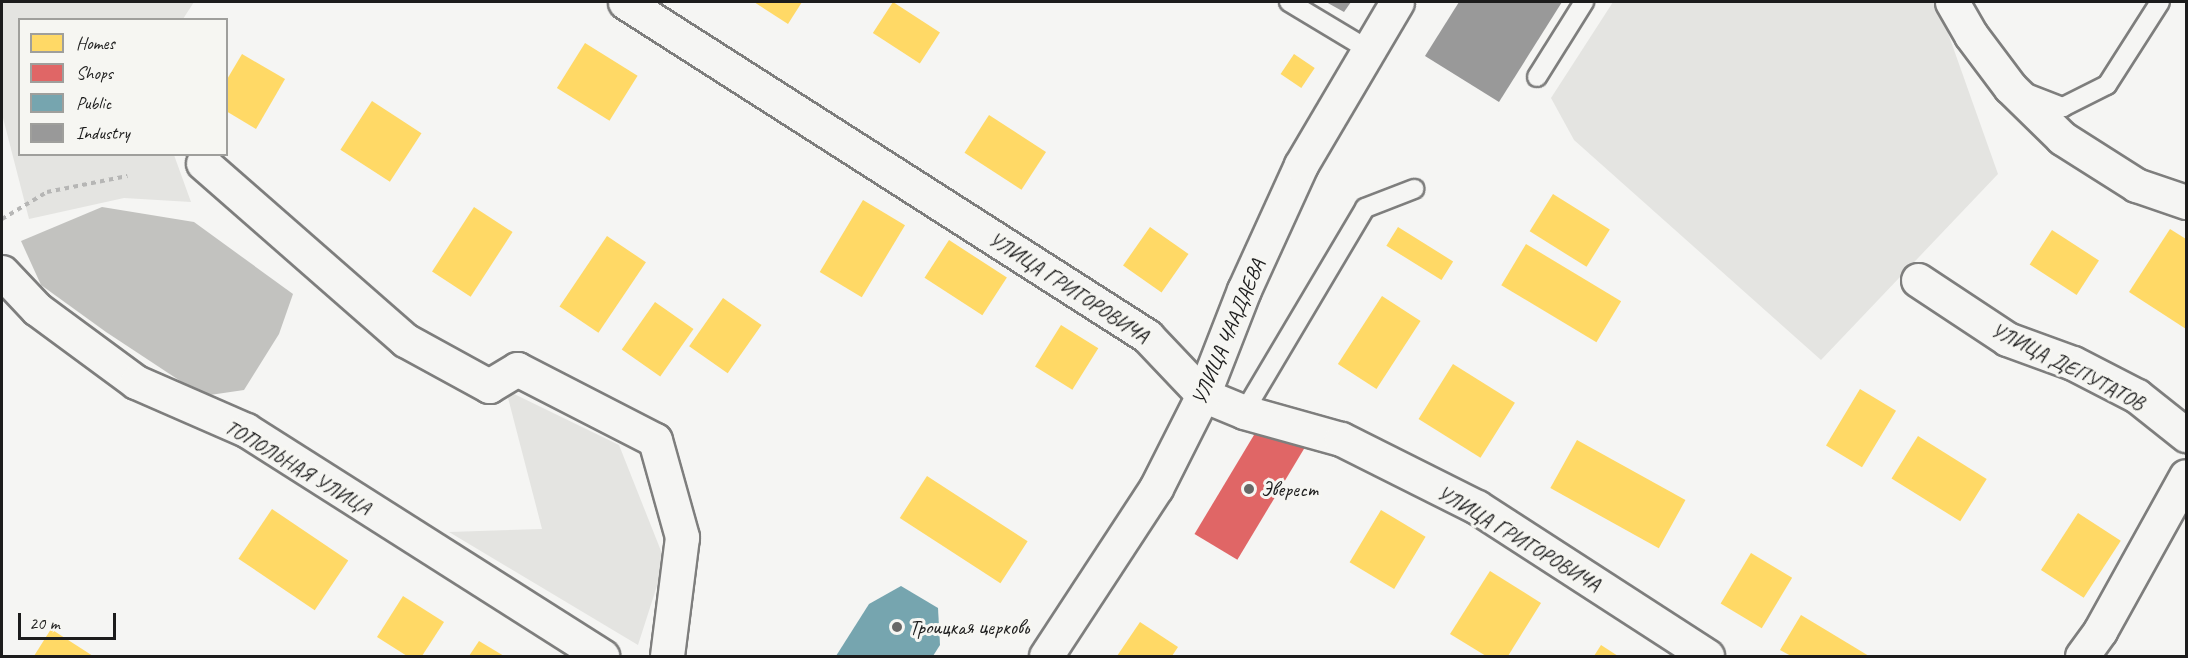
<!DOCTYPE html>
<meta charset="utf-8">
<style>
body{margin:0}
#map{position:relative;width:2188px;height:658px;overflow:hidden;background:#f5f5f3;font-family:Caveat,sans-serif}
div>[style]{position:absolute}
.green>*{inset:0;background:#e4e4e1}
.water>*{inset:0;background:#c2c2bf}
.homes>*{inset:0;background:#ffd966;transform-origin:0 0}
.shops>*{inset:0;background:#e06666;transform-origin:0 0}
.public>*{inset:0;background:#76a5af}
.industry>*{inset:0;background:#999}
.path>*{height:4px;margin-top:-2px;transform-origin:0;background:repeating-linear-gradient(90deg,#b6b6b5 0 4.5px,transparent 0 9px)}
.roads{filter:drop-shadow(2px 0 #7e7e7d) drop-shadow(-2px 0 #7e7e7d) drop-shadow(0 2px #7e7e7d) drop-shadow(0 -2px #7e7e7d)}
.service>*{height:18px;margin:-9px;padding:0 9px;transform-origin:9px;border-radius:9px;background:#f5f5f3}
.minor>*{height:33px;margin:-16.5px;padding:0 16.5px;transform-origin:16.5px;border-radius:16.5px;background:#f5f5f3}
.tertiary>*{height:33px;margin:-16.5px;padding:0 16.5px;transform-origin:16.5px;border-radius:16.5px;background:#f5f5f3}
.dots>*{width:16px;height:16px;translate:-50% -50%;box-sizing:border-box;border:3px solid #f6f6f2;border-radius:50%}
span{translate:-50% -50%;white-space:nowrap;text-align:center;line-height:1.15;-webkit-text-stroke:6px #f6f6f2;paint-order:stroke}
.street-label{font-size:21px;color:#1c1c1c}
.poi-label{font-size:21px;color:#1c1c1c}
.left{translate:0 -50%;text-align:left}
.frame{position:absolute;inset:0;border:3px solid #1c1c1c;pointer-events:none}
.legend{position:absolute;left:18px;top:18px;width:210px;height:138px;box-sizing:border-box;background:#f6f6f2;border:2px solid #9f9f9c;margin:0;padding:8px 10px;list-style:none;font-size:18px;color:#1c1c1c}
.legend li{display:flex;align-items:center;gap:12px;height:30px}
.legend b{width:30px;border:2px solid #9f9f9c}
.scale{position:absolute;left:18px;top:613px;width:98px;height:27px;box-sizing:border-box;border:3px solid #1c1c1c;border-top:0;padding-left:8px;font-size:18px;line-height:21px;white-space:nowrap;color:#1c1c1c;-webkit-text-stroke:4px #f6f6f2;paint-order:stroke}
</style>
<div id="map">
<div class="green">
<div style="clip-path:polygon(2px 2px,194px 2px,183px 19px,20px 20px,20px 154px,174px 155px,191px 202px,124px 198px,29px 219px,2px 114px)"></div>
<div style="clip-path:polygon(1613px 2px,1937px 2px,1998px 174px,1821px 360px,1574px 140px,1551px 98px)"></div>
<div style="clip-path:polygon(506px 390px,619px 445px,665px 561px,638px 645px,449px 532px,542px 529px)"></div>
</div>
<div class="water">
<div style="clip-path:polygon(102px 207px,194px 222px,293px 294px,279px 334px,244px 390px,203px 396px,106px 332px,41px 285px,21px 241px)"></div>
</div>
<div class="homes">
<div style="clip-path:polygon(754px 2px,802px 2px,788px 24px)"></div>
<div style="left:893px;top:2px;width:56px;height:37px;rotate:33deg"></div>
<div style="left:585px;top:43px;width:62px;height:53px;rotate:32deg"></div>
<div style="clip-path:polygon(242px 54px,285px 79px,256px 129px,226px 111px,226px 81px)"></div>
<div style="left:1294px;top:54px;width:25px;height:24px;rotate:34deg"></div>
<div style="left:372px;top:101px;width:59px;height:58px;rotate:33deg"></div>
<div style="left:989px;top:115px;width:68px;height:45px;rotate:33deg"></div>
<div style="left:1553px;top:194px;width:67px;height:44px;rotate:32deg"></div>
<div style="left:863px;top:200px;width:49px;height:84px;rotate:31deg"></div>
<div style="left:474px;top:207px;width:46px;height:77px;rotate:33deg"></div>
<div style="left:1150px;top:227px;width:47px;height:47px;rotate:35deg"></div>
<div style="left:1398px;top:227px;width:65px;height:22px;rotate:32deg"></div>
<div style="clip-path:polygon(2170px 229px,2186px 239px,2186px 329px,2129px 292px)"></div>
<div style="left:2052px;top:230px;width:56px;height:41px;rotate:33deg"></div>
<div style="left:607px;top:236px;width:47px;height:85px;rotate:34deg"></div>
<div style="left:949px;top:240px;width:69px;height:45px;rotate:33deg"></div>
<div style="left:1526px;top:244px;width:111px;height:48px;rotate:31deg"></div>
<div style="left:1382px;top:296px;width:46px;height:81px;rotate:33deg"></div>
<div style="left:723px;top:298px;width:47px;height:59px;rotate:35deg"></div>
<div style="left:655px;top:302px;width:47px;height:58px;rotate:35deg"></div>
<div style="left:1061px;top:325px;width:44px;height:49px;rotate:32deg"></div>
<div style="left:1453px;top:364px;width:73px;height:65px;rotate:32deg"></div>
<div style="left:1860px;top:389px;width:42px;height:66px;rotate:31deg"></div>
<div style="left:1918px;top:436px;width:81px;height:50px;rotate:32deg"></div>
<div style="left:1577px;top:440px;width:124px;height:55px;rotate:29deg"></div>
<div style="left:927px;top:476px;width:120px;height:50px;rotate:33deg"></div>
<div style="left:272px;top:509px;width:92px;height:60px;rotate:34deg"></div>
<div style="left:1381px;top:510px;width:52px;height:61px;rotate:31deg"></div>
<div style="left:2078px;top:513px;width:51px;height:68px;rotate:33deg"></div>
<div style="left:1751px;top:553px;width:48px;height:59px;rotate:31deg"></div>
<div style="clip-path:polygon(1490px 571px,1541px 603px,1508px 656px,1486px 656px,1450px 634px)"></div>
<div style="clip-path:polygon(403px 596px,444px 622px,422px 656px,407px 656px,377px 637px)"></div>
<div style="clip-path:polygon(1801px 615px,1869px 656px,1791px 656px,1780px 650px)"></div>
<div style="clip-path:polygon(1140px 622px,1178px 647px,1172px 656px,1117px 656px)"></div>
<div style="clip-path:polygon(51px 629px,93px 656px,34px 656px)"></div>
<div style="clip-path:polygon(479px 641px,504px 656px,469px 656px)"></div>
<div style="clip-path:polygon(1601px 645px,1618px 656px,1594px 656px)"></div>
</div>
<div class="shops">
<div style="left:1263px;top:420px;width:50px;height:133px;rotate:31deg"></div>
</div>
<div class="public">
<div style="clip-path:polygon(901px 586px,938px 608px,940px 645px,933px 656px,836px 656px,869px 604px)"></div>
</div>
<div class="industry">
<div style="clip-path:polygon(1326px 2px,1351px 2px,1344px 12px)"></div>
<div style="clip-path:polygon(1459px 2px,1562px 2px,1499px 102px,1425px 56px)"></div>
</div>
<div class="path">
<div style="left:2px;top:219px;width:52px;rotate:-31deg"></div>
<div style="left:47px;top:192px;width:82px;rotate:-11.3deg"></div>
</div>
<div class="roads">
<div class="service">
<div style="left:1289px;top:2px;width:93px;rotate:31deg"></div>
<div style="left:1537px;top:77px;width:89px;rotate:-57.9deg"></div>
<div style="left:2026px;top:93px;width:40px;rotate:21deg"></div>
<div style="left:2063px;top:107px;width:49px;rotate:-26.6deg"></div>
<div style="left:2107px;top:85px;width:98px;rotate:-57.4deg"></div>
<div style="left:1244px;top:412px;width:237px;rotate:-59.3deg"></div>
<div style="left:1365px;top:208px;width:53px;rotate:-21.2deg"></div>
</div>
<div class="minor">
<div style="left:625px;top:2px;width:620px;rotate:32.61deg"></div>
<div style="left:1147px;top:336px;width:81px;rotate:46.5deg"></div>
<div style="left:1203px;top:395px;width:44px;rotate:22.5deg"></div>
<div style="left:1244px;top:412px;width:101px;rotate:15.6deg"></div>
<div style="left:1341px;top:439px;width:152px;rotate:26.6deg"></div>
<div style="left:1477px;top:507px;width:274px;rotate:32.9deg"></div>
<div style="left:1952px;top:2px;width:38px;rotate:60deg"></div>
<div style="left:1971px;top:35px;width:65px;rotate:53.1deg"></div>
<div style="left:2010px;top:87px;width:73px;rotate:44.4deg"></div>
<div style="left:2062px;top:138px;width:88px;rotate:32.4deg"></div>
<div style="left:2136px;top:185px;width:53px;rotate:18.8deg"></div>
<div style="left:203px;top:163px;width:269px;rotate:41.2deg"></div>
<div style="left:405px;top:340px;width:96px;rotate:28.7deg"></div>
<div style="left:489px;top:386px;width:33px;rotate:-31deg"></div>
<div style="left:517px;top:369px;width:155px;rotate:27.2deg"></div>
<div style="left:655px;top:440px;width:101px;rotate:74.4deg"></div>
<div style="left:682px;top:537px;width:120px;rotate:97.2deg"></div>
<div style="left:2px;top:272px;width:51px;rotate:46.6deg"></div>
<div style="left:37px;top:309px;width:123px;rotate:36.4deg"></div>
<div style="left:136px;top:382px;width:120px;rotate:23.6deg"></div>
<div style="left:246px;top:430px;width:422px;rotate:32.4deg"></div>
<div style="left:1918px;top:280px;width:107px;rotate:33.5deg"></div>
<div style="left:2007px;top:339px;width:70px;rotate:20deg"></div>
<div style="left:2073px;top:363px;width:72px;rotate:27.3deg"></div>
<div style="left:2137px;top:396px;width:63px;rotate:38.5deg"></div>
<div style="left:2082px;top:656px;width:31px;rotate:-54deg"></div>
<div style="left:2100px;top:631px;width:177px;rotate:-61deg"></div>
</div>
<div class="tertiary">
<div style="left:1046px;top:656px;width:201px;rotate:-56.8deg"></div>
<div style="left:1156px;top:488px;width:104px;rotate:-63.2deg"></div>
<div style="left:1203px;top:395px;width:113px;rotate:-68.7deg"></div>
<div style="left:1244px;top:290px;width:137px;rotate:-65.5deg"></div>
<div style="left:1301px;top:165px;width:189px;rotate:-59.5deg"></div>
</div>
</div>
<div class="dots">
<div style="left:1249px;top:489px;background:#686867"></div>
<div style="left:897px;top:627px;background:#686867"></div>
</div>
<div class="street-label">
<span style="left:1069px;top:287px;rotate:33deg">УЛИЦА ГРИГОРОВИЧА</span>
<span style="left:1228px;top:332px;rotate:-67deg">УЛИЦА ЧААДАЕВА</span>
<span style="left:2068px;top:366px;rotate:27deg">УЛИЦА ДЕПУТАТОВ</span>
<span style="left:298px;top:467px;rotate:31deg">ТОПОЛЬНАЯ УЛИЦА</span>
<span style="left:1519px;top:538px;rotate:31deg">УЛИЦА ГРИГОРОВИЧА</span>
</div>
<div class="poi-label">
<span class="left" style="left:1261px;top:489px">Эверест</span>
<span class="left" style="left:909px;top:627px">Троицкая церковь</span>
</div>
<div class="frame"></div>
<ul class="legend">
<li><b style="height:16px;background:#ffd966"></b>Homes</li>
<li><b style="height:16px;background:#e06666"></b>Shops</li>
<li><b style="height:16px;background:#76a5af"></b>Public</li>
<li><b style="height:16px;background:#999"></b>Industry</li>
</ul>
<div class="scale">20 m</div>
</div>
